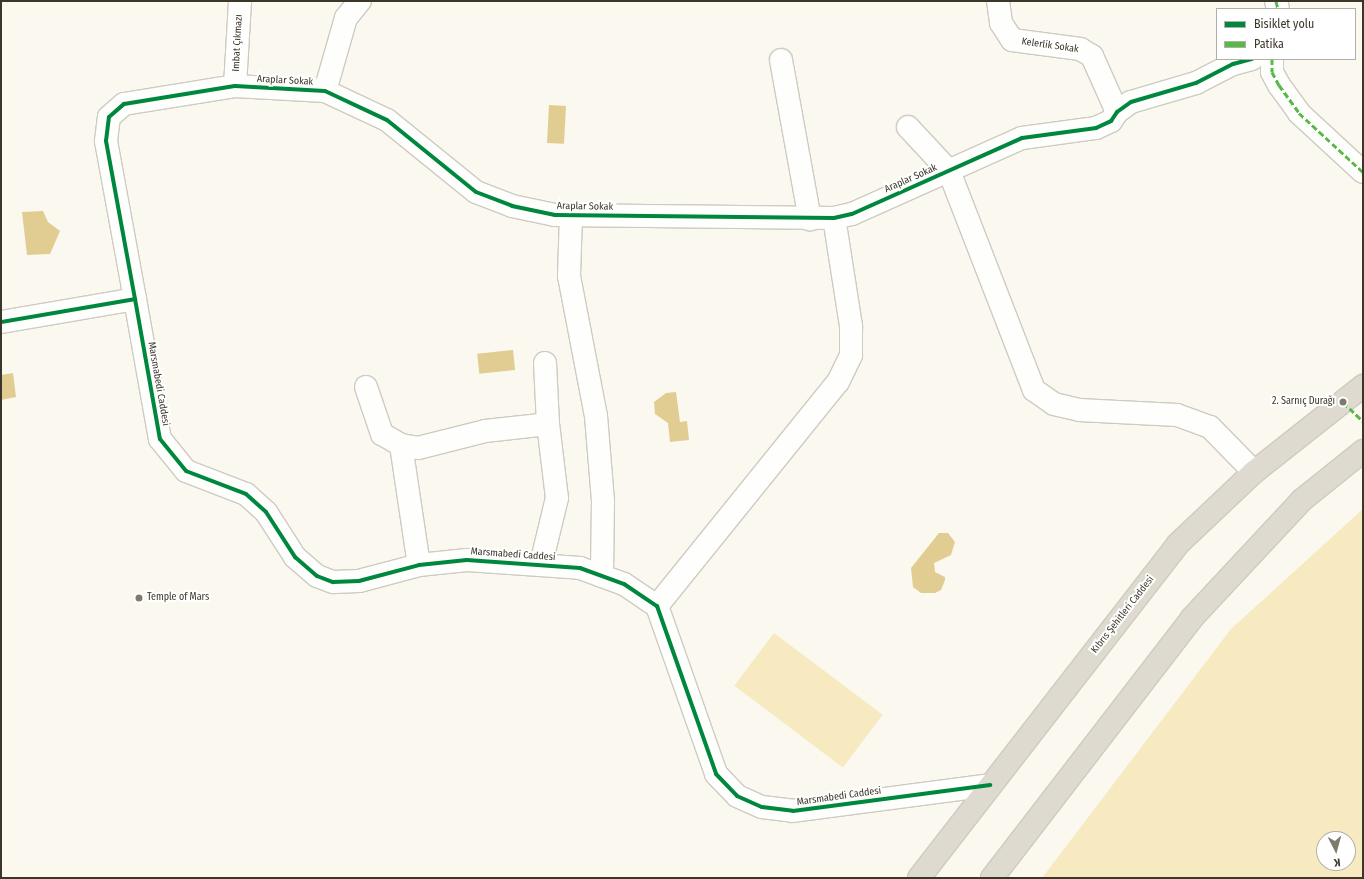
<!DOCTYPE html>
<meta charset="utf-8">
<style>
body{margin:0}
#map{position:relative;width:1364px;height:879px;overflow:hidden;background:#fbf8f0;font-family:"Fira Sans Condensed",sans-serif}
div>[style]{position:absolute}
.green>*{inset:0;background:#f7e9c0;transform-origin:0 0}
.water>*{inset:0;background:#e1cd92;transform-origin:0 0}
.roads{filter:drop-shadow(1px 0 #cecbc1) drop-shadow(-1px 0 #cecbc1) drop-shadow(0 1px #cecbc1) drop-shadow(0 -1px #cecbc1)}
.minor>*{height:22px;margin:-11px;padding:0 11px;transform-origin:11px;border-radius:11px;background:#fefefd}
.highway>*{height:22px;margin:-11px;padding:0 11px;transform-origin:11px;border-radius:11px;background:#dedad0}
.quiet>*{height:3px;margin-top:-1.5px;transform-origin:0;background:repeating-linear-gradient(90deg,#58b947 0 6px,transparent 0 9px)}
.cycleway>*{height:4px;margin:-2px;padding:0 2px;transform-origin:2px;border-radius:2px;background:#00873e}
.dots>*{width:11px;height:11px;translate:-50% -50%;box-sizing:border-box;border:2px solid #fff;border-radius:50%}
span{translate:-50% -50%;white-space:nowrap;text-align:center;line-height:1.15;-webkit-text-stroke:4px #fff;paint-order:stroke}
.street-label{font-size:10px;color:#3b3628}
.poi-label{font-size:10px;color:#3b3628}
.right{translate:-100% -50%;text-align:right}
.left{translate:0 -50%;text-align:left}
.frame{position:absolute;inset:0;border:2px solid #3b3628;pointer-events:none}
.legend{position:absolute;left:1216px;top:8px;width:140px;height:52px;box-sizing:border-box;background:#fff;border:1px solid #b1afa9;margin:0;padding:5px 7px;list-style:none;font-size:12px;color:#3b3628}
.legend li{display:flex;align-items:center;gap:8px;height:20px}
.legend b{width:20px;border:1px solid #b1afa9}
.north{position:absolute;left:1316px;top:831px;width:40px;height:40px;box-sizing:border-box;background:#fff;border:1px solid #b1afa9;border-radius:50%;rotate:174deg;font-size:11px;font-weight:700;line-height:16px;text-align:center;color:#3b3628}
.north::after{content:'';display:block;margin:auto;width:14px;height:18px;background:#7e7a6e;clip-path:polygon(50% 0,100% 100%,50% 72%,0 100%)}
</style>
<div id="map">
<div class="green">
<div style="clip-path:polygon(evenodd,1363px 509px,1363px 878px,1042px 878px,1231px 629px,1363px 509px,1324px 839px,1348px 839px,1348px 863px,1324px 863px,1324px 839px)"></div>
<div style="left:774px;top:633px;width:136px;height:66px;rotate:37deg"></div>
</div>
<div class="water">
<div style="left:549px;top:105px;width:17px;height:38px;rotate:3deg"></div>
<div style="clip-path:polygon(43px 211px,48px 222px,60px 231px,50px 254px,27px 255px,22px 212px)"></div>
<div style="left:513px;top:350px;width:20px;height:36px;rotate:84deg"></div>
<div style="clip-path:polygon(13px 373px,16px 397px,1px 400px,1px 375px)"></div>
<div style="clip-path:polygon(676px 392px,680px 422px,687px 421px,689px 440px,670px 442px,668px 423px,655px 414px,654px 402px,666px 393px)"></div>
<div style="clip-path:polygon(939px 533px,948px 533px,955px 542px,951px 555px,934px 563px,935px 572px,945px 577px,945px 580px,941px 590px,935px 593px,921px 593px,913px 587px,911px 568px)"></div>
</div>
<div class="roads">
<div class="minor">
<div style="left:998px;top:1px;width:22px;rotate:82deg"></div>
<div style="left:1001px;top:23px;width:20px;rotate:57deg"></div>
<div style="left:1012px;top:40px;width:69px;rotate:7.5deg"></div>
<div style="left:1080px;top:49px;width:14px;rotate:30deg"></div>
<div style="left:1092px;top:56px;width:61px;rotate:65.9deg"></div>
<div style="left:1276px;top:1px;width:8px;rotate:76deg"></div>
<div style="left:1272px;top:59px;width:13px;rotate:90deg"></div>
<div style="left:1272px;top:72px;width:15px;rotate:62deg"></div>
<div style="left:1279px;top:85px;width:34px;rotate:54deg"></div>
<div style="left:1299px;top:113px;width:87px;rotate:42.7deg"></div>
<div style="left:781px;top:60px;width:162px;rotate:79.7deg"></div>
<div style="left:235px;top:86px;width:85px;rotate:-86.6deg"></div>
<div style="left:325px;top:91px;width:76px;rotate:-74deg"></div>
<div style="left:346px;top:18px;width:22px;rotate:-51deg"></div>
<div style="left:908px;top:127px;width:60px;rotate:47deg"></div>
<div style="left:949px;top:171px;width:235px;rotate:68.8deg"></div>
<div style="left:1034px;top:390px;width:24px;rotate:35deg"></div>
<div style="left:1054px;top:404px;width:26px;rotate:13deg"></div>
<div style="left:1079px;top:410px;width:98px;rotate:2.9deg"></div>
<div style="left:1177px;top:415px;width:35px;rotate:20deg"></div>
<div style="left:1210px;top:427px;width:63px;rotate:45.6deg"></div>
<div style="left:571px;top:215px;width:61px;rotate:91.9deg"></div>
<div style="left:569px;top:276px;width:143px;rotate:79.1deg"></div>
<div style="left:596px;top:416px;width:85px;rotate:85.3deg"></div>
<div style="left:603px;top:501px;width:75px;rotate:90.8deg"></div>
<div style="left:135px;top:299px;width:161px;rotate:-100.4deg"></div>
<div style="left:106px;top:141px;width:24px;rotate:-83deg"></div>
<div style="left:109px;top:117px;width:20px;rotate:-41deg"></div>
<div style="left:124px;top:104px;width:112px;rotate:-9.2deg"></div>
<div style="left:235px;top:86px;width:90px;rotate:3.2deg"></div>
<div style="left:325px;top:91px;width:68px;rotate:25.1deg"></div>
<div style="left:387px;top:120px;width:114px;rotate:39deg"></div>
<div style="left:476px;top:192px;width:39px;rotate:21deg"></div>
<div style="left:512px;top:206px;width:44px;rotate:11.8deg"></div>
<div style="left:555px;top:215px;width:279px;rotate:0.6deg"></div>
<div style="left:834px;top:218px;width:18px;rotate:-13deg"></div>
<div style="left:852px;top:214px;width:186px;rotate:-24.1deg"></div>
<div style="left:1022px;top:138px;width:75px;rotate:-7.7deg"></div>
<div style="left:1096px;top:128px;width:17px;rotate:-25deg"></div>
<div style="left:1111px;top:121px;width:11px;rotate:-56deg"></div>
<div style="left:1117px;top:112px;width:17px;rotate:-36deg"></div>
<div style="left:1131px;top:102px;width:68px;rotate:-16.3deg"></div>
<div style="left:1196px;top:83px;width:42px;rotate:-27.2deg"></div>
<div style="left:1233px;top:64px;width:20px;rotate:-15deg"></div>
<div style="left:1px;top:322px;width:136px;rotate:-9.7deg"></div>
<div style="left:135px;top:299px;width:142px;rotate:79.9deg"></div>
<div style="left:160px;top:439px;width:41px;rotate:50.9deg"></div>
<div style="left:186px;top:471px;width:64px;rotate:21deg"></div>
<div style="left:246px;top:494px;width:27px;rotate:42deg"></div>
<div style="left:266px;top:512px;width:54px;rotate:57.2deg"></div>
<div style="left:295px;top:557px;width:29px;rotate:41deg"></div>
<div style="left:317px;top:576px;width:17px;rotate:21deg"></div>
<div style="left:333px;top:582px;width:26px;rotate:-2deg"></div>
<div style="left:359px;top:581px;width:62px;rotate:-14.9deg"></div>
<div style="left:419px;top:565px;width:48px;rotate:-5.9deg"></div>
<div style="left:467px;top:560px;width:113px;rotate:4deg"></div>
<div style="left:580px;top:568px;width:47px;rotate:20deg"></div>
<div style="left:624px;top:584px;width:40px;rotate:34deg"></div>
<div style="left:657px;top:606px;width:178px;rotate:70.6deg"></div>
<div style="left:716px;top:774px;width:30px;rotate:46deg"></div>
<div style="left:737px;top:796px;width:27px;rotate:24deg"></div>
<div style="left:762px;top:807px;width:31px;rotate:7deg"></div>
<div style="left:793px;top:811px;width:199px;rotate:-7.5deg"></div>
<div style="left:366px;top:387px;width:50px;rotate:71.2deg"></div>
<div style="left:382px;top:434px;width:22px;rotate:30deg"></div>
<div style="left:401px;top:445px;width:17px;rotate:10deg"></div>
<div style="left:418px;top:448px;width:69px;rotate:-14.2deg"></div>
<div style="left:485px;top:431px;width:63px;rotate:-6.3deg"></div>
<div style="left:401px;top:445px;width:121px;rotate:81.5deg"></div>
<div style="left:541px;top:564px;width:68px;rotate:-76.4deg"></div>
<div style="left:557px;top:498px;width:75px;rotate:-96.9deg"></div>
<div style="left:548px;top:424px;width:61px;rotate:-92.8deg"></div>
<div style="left:657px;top:606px;width:288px;rotate:-51.1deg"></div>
<div style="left:838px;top:382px;width:30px;rotate:-64deg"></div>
<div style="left:851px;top:355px;width:29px;rotate:-90deg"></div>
<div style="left:851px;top:326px;width:109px;rotate:-98.9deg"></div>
</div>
<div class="highway">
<div style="left:919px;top:878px;width:423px;rotate:-52.2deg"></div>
<div style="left:1178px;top:544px;width:105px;rotate:-43.5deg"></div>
<div style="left:1254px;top:472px;width:139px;rotate:-38.3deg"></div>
<div style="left:992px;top:878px;width:328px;rotate:-52.4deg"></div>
<div style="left:1192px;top:618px;width:161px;rotate:-47deg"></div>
<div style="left:1302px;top:500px;width:78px;rotate:-38.8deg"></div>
</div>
</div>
<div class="quiet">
<div style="left:1276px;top:1px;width:8px;rotate:76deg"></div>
<div style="left:1272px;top:59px;width:13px;rotate:90deg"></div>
<div style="left:1272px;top:72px;width:15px;rotate:62deg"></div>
<div style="left:1279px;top:85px;width:34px;rotate:54deg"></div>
<div style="left:1299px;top:113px;width:87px;rotate:42.7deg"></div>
<div style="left:1343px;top:402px;width:28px;rotate:44deg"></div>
</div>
<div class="cycleway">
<div style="left:135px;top:299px;width:161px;rotate:-100.4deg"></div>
<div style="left:106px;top:141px;width:24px;rotate:-83deg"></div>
<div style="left:109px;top:117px;width:20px;rotate:-41deg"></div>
<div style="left:124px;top:104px;width:112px;rotate:-9.2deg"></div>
<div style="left:235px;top:86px;width:90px;rotate:3.2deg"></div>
<div style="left:325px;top:91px;width:68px;rotate:25.1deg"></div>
<div style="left:387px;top:120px;width:114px;rotate:39deg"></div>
<div style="left:476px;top:192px;width:39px;rotate:21deg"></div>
<div style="left:512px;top:206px;width:44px;rotate:11.8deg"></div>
<div style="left:555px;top:215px;width:279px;rotate:0.6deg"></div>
<div style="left:834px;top:218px;width:18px;rotate:-13deg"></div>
<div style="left:852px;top:214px;width:186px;rotate:-24.1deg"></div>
<div style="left:1022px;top:138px;width:75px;rotate:-7.7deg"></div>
<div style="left:1096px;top:128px;width:17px;rotate:-25deg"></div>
<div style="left:1111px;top:121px;width:11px;rotate:-56deg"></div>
<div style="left:1117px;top:112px;width:17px;rotate:-36deg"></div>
<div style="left:1131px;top:102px;width:68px;rotate:-16.3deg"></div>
<div style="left:1196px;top:83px;width:42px;rotate:-27.2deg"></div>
<div style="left:1233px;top:64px;width:20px;rotate:-15deg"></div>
<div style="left:1px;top:322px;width:136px;rotate:-9.7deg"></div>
<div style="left:135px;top:299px;width:142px;rotate:79.9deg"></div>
<div style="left:160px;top:439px;width:41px;rotate:50.9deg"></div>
<div style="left:186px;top:471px;width:64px;rotate:21deg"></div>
<div style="left:246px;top:494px;width:27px;rotate:42deg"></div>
<div style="left:266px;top:512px;width:54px;rotate:57.2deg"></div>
<div style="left:295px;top:557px;width:29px;rotate:41deg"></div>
<div style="left:317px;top:576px;width:17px;rotate:21deg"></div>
<div style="left:333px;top:582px;width:26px;rotate:-2deg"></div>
<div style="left:359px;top:581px;width:62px;rotate:-14.9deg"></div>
<div style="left:419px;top:565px;width:48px;rotate:-5.9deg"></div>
<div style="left:467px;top:560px;width:113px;rotate:4deg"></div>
<div style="left:580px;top:568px;width:47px;rotate:20deg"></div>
<div style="left:624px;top:584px;width:40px;rotate:34deg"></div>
<div style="left:657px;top:606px;width:178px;rotate:70.6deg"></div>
<div style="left:716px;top:774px;width:30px;rotate:46deg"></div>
<div style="left:737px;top:796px;width:27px;rotate:24deg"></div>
<div style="left:762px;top:807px;width:31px;rotate:7deg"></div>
<div style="left:793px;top:811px;width:199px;rotate:-7.5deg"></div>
</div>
<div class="dots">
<div style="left:1343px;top:402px;background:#7e7a6e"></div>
<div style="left:139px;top:598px;background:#7e7a6e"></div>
</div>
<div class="street-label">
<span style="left:238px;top:43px;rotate:-87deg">Imbat Çıkmazı</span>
<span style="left:1050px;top:46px;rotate:8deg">Kelerlik Sokak</span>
<span style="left:285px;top:81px;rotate:3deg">Araplar Sokak</span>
<span style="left:911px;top:179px;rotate:-24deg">Araplar Sokak</span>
<span style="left:585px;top:207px;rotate:1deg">Araplar Sokak</span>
<span style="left:158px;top:384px;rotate:80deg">Marsmabedi Caddesi</span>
<span style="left:513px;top:555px;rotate:4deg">Marsmabedi Caddesi</span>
<span style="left:1123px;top:615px;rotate:-52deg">Kıbrıs Şehitleri Caddesi</span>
<span style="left:839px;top:797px;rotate:-8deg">Marsmabedi Caddesi</span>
</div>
<div class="poi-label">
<span class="right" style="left:1335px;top:402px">2. Sarnıç Durağı</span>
<span class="left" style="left:147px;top:598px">Temple of Mars</span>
</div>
<div class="frame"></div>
<ul class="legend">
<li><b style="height:5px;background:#00873e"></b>Bisiklet yolu</li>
<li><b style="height:5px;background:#58b947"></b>Patika</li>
</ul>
<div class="north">K</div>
</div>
